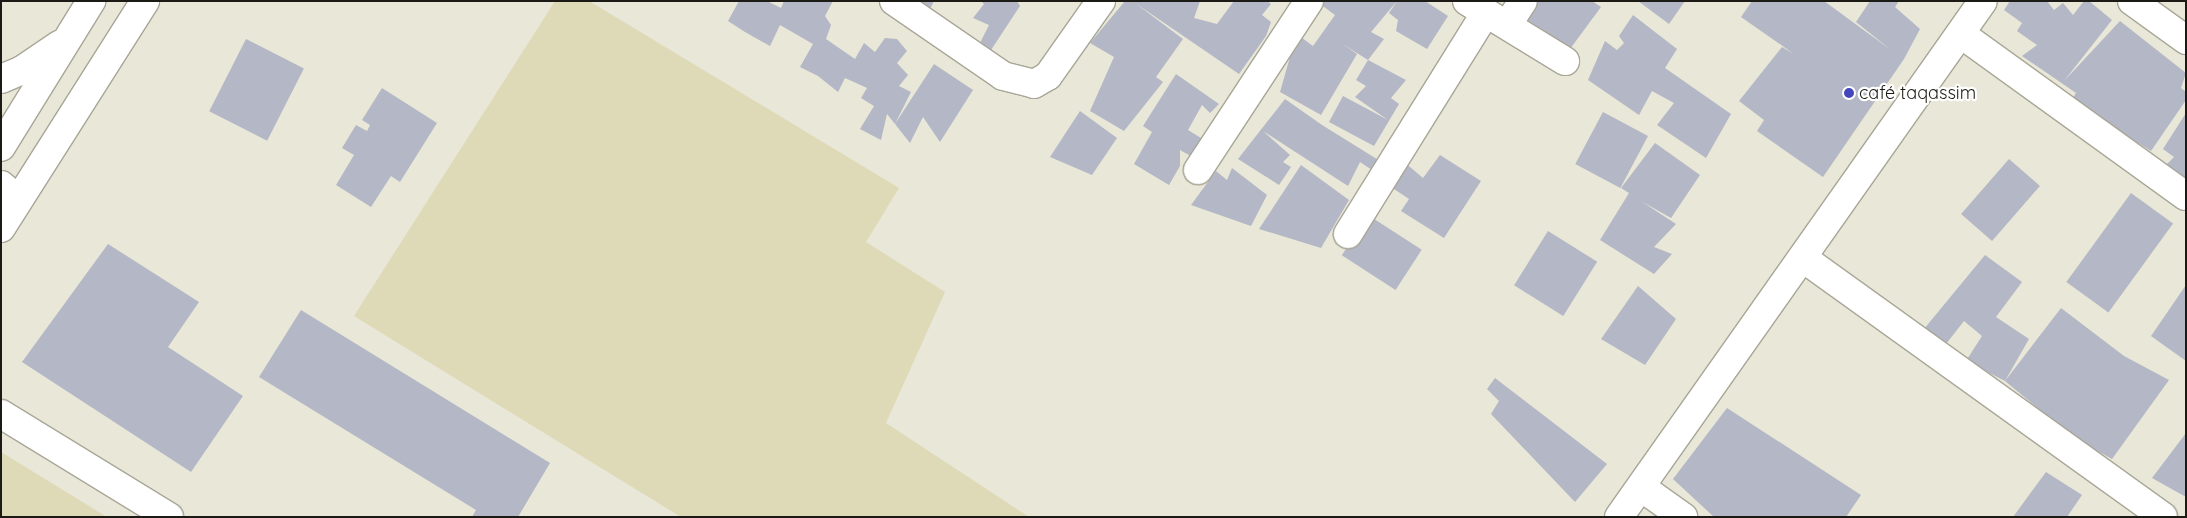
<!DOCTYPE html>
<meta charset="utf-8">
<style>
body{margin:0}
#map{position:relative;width:2187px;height:518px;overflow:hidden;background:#e9e7d7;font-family:Quicksand,sans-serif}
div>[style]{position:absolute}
.green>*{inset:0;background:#ded9b7}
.building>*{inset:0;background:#b3b7c6;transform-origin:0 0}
.roads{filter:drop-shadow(1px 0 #a8a697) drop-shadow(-1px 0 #a8a697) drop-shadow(0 1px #a8a697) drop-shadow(0 -1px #a8a697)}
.street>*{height:28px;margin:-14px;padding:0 14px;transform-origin:14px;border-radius:14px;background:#fff}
.secondary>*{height:28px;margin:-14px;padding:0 14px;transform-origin:14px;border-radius:14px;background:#fff}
.dots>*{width:14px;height:14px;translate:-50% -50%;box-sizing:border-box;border:2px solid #fff;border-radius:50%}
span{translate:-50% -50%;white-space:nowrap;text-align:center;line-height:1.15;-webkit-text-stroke:4.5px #fff;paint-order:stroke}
.poi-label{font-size:18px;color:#1b1a14}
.left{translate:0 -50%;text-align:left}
.frame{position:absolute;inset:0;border:2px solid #1b1a14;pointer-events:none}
</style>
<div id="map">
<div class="green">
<div style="clip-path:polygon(555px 1px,589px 1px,899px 188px,866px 242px,945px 292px,886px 423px,1029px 517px,681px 517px,354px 316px)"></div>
<div style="clip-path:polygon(1px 452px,107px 517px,1px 517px)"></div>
</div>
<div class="building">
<div style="clip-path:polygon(739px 1px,767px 1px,781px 8px,784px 1px,833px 1px,825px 16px,831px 25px,826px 39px,855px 59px,864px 43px,875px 52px,885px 38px,897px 39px,907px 51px,897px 63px,908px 75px,899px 86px,911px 92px,895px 124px,887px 114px,881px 140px,860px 129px,874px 106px,861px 98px,867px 88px,845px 78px,838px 92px,818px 76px,800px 67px,813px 44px,780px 25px,770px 46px,745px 32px,728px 21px)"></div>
<div style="clip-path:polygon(919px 1px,934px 1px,930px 9px)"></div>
<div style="clip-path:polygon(981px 1px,1017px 1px,1020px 6px,991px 50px,980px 43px,989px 25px,973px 18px,984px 4px)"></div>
<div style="clip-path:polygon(1125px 1px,1200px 1px,1194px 18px,1217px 24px,1234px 1px,1267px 1px,1271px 4px,1262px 15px,1271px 22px,1266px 36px,1239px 74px,1135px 3px,1183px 39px,1156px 77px,1163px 82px,1124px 131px,1090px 111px,1114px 57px,1090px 43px)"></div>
<div style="clip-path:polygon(1321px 1px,1397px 1px,1371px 32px,1384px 39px,1368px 60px,1341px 43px,1357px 54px,1321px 115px,1280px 92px,1290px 57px,1302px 38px,1313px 46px,1335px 15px,1320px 4px)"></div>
<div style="clip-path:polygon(1397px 1px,1425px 1px,1448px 16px,1427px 49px,1396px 31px,1398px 20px,1389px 13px)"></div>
<div style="clip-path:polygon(1538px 1px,1592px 1px,1601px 7px,1570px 49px,1526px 19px)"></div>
<div style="clip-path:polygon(1638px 1px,1685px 1px,1669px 24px)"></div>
<div style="clip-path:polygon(1752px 1px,1824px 1px,1891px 50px,1856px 22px,1870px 1px,1899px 1px,1895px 7px,1920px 29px,1904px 59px,1823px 177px,1757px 131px,1764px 120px,1739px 101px,1782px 47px,1794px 54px,1741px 17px)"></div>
<div style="clip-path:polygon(2010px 1px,2047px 1px,2054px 10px,2063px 3px,2073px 15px,2084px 1px,2089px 1px,2112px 20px,2064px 81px,2120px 21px,2186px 73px,2181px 88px,2186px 92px,2186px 100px,2151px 151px,2071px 101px,2076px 93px,2022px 56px,2037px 45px,2017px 31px,2022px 23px,2004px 10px)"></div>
<div style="clip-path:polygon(1633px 15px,1677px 49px,1665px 68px,1731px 114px,1706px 158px,1657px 125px,1674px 103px,1652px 91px,1639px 115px,1588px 80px,1605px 41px,1617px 50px,1624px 43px,1619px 36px)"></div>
<div style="left:246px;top:39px;width:65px;height:81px;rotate:27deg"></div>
<div style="clip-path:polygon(1368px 60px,1406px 80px,1391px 98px,1399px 104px,1374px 146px,1329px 122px,1343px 96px,1388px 120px,1355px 97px,1366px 86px,1356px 80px)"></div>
<div style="clip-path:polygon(934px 64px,973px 90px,940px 142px,923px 117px,910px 143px,895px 124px)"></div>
<div style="clip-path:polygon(1176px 74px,1219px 104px,1210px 113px,1202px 105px,1188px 130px,1206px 141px,1196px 159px,1180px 150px,1180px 166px,1169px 185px,1134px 164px,1152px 132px,1143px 126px)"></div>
<div style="clip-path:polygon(382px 88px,437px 123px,400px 182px,391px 176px,371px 207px,336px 185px,354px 155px,342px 148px,356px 125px,367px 131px,370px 125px,362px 120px)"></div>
<div style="clip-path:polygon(1285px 99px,1322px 125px,1380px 161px,1372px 170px,1360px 162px,1348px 186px,1263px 131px,1290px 155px,1283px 162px,1291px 167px,1279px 185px,1238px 159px)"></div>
<div style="clip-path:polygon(1080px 111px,1117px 138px,1092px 175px,1050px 157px)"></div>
<div style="left:1603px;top:112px;width:51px;height:59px;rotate:28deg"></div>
<div style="clip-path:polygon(2186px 113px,2186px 181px,2164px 167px,2174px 157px,2163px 149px)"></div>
<div style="clip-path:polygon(1655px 143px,1700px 175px,1671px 218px,1641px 201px,1676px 224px,1654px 247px,1672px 254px,1654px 274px,1600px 240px,1629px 193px,1621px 188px)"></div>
<div style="clip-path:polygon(1440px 155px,1481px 181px,1444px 238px,1401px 211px,1409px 199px,1388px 185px,1403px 161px,1423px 178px)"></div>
<div style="left:2009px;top:159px;width:41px;height:73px;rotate:41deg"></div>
<div style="clip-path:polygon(1301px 165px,1349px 200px,1321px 248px,1259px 229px)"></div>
<div style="clip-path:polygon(1232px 168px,1267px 195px,1251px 226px,1191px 205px,1216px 171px,1227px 180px)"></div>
<div style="left:2131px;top:193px;width:52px;height:110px;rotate:36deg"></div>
<div style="left:1368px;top:215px;width:64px;height:48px;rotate:33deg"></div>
<div style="left:1548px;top:231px;width:58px;height:64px;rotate:32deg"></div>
<div style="clip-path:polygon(108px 244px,199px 302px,168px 347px,243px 396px,191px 472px,22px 362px)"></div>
<div style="clip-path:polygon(1985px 255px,2022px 282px,1996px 317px,2029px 339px,2005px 381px,1966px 361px,1982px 336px,1964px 321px,1946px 344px,1924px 329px)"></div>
<div style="clip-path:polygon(2186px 285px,2186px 361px,2151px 336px)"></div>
<div style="clip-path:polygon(1638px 286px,1676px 319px,1645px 365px,1601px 339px)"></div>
<div style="clip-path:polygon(2061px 308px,2124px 356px,2169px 380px,2112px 459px,2074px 438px,2005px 381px)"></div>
<div style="clip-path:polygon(301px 310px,550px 463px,518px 517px,472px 517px,476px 510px,259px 377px)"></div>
<div style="clip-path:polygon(1495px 378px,1607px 464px,1575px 502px,1491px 414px,1499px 401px,1487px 389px)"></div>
<div style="clip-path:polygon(1727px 408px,1861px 495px,1846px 517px,1714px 517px,1673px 479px)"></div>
<div style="clip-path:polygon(2186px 433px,2186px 497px,2152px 478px)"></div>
<div style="clip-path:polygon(2046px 472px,2082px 495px,2067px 517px,2013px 517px)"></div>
</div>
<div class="roads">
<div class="street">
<div style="left:894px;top:1px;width:132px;rotate:34.5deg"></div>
<div style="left:1003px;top:76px;width:32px;rotate:14deg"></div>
<div style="left:1034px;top:84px;width:16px;rotate:-30deg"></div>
<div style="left:1048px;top:76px;width:92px;rotate:-54.8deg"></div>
<div style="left:1467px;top:1px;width:115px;rotate:31.5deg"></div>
<div style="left:2132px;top:1px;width:67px;rotate:35.8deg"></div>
<div style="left:1508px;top:24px;width:27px;rotate:-57deg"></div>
<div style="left:1961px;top:34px;width:277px;rotate:35.8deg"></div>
<div style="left:1198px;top:170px;width:202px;rotate:-56.7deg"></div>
<div style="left:1px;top:185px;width:23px;rotate:40deg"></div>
<div style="left:1348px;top:234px;width:261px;rotate:-58.1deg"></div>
<div style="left:1803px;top:258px;width:443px;rotate:35.7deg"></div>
<div style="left:1px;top:414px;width:197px;rotate:31.5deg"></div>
<div style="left:1641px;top:487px;width:52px;rotate:35.5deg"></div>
<div style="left:1619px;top:517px;width:631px;rotate:-54.8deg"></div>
</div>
<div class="secondary">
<div style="left:1px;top:79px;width:23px;rotate:-23deg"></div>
<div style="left:22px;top:70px;width:45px;rotate:-34deg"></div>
<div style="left:1px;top:147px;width:172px;rotate:-58.3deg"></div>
<div style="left:1px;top:228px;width:269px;rotate:-57.6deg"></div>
</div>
</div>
<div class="dots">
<div style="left:1849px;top:93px;background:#4447bc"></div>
</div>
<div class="poi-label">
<span class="left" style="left:1859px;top:93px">café taqassim</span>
</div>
<div class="frame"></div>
</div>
